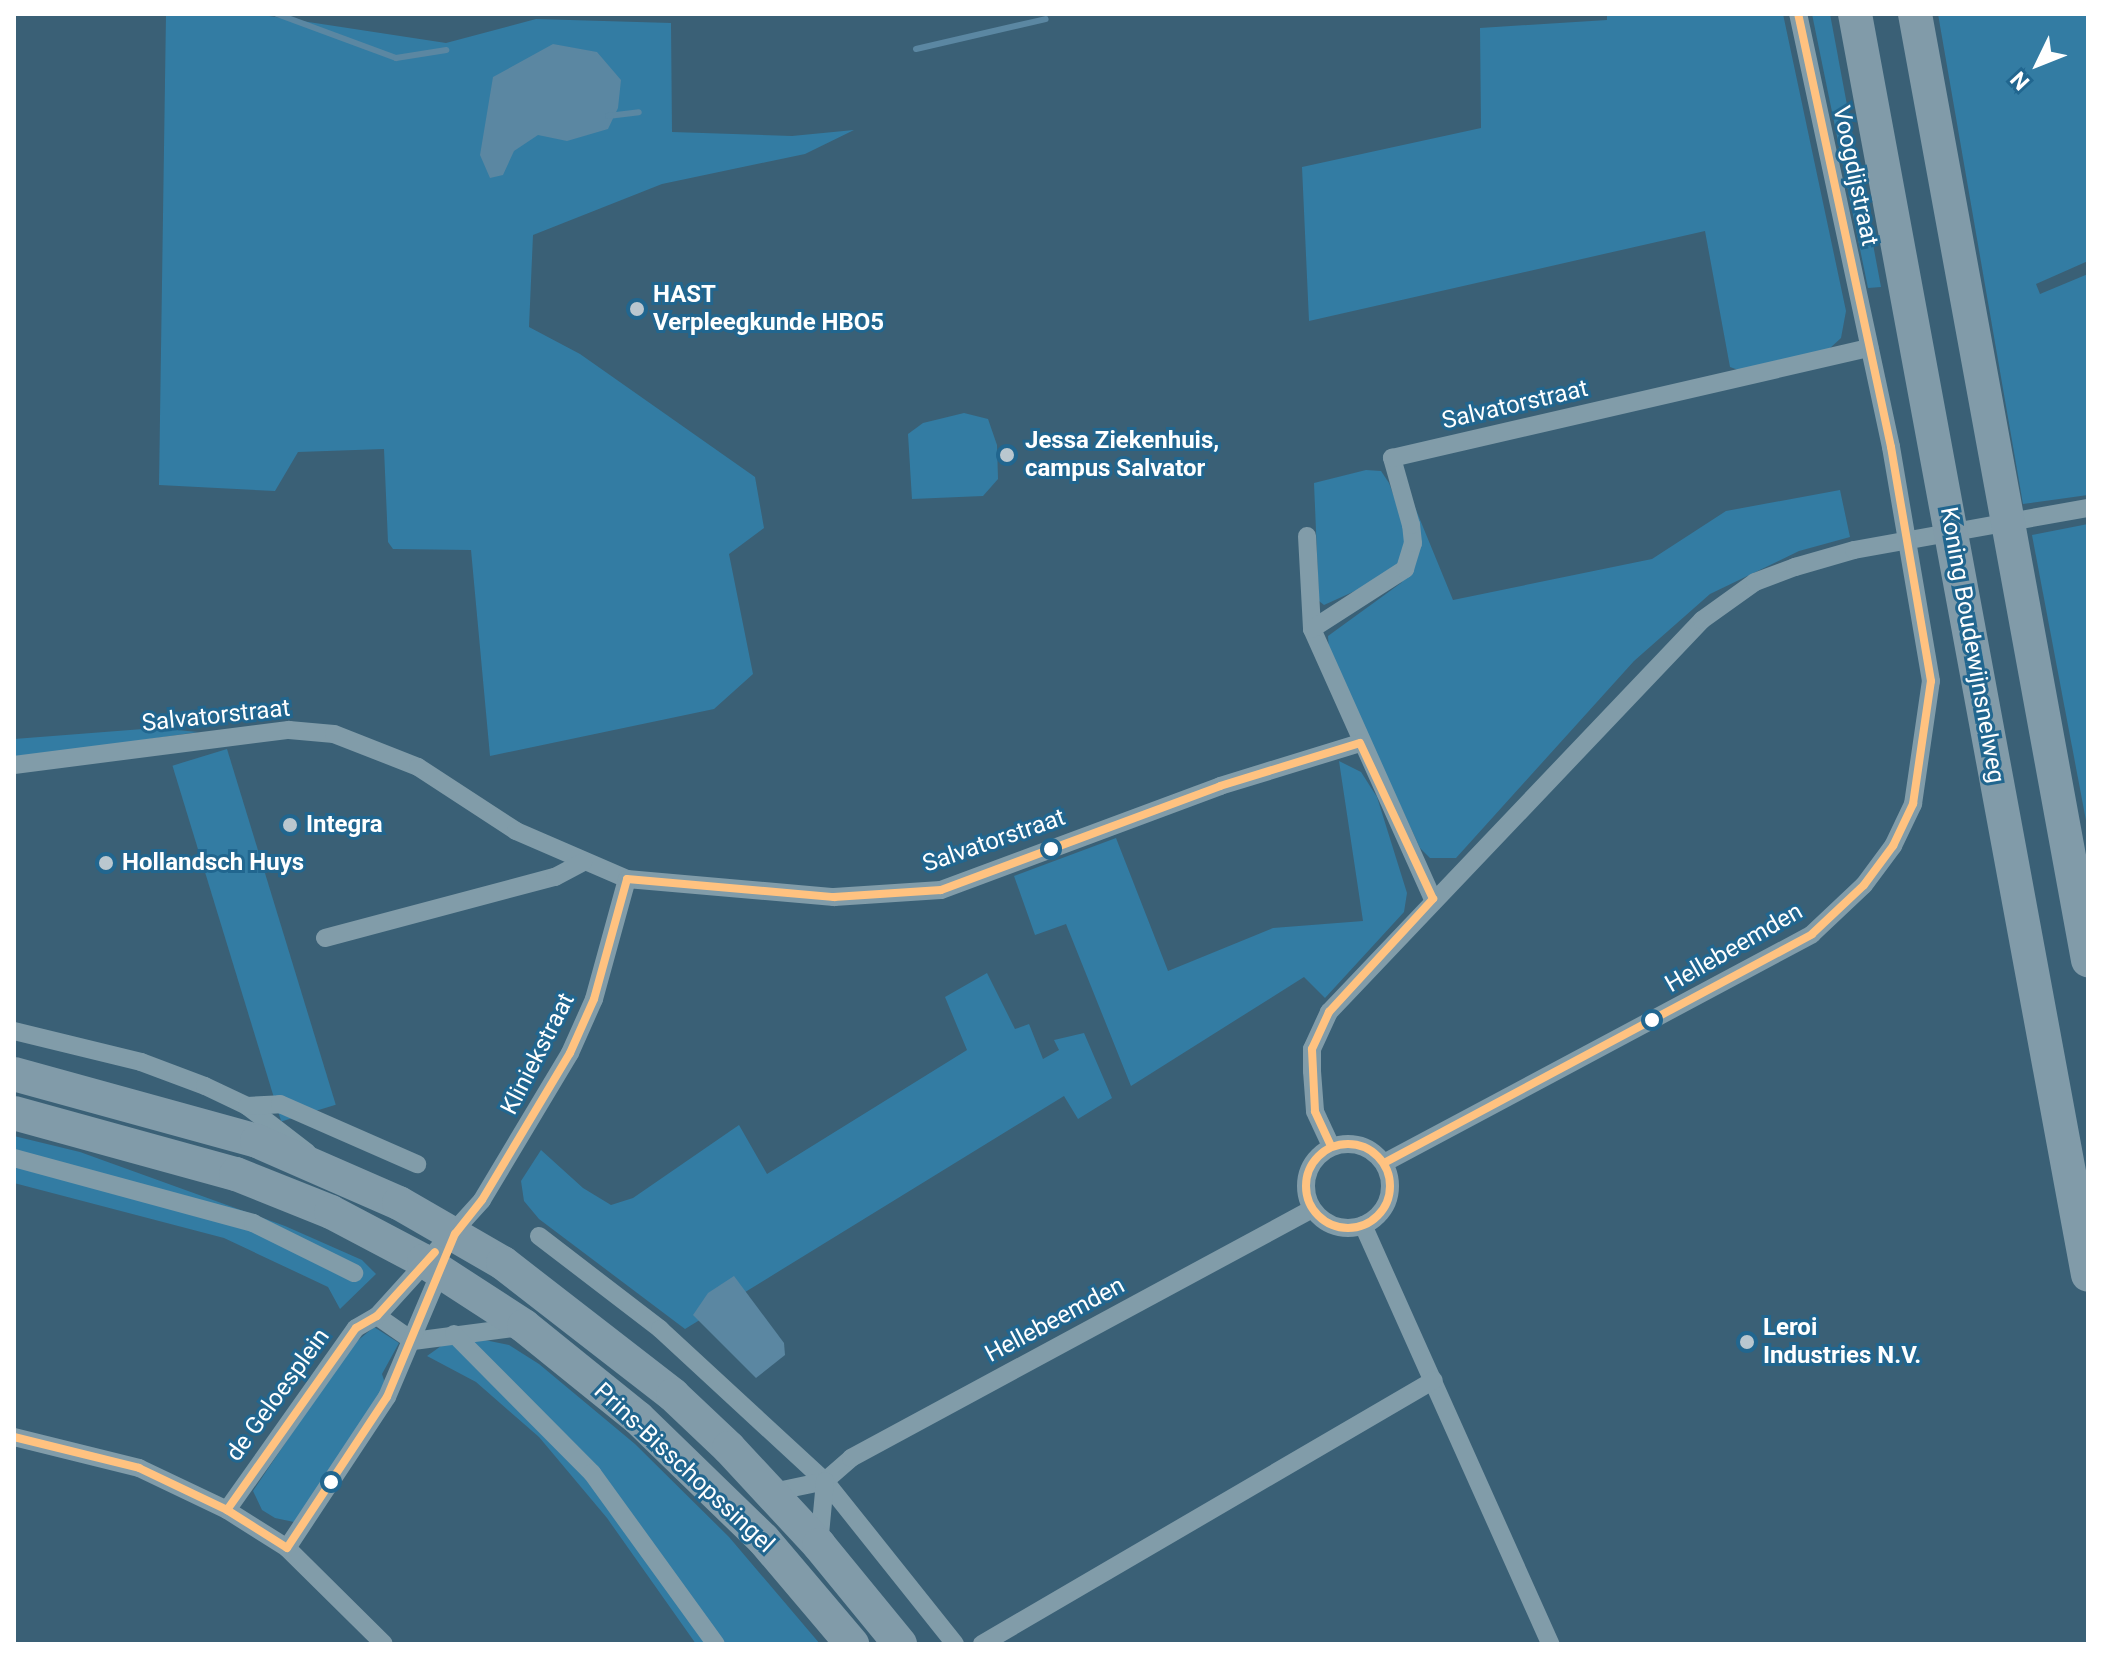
<!DOCTYPE html>
<style>
body{margin:0}
#map{position:relative;width:2102px;height:1658px;overflow:hidden;background:#3a6076;font-family:Roboto,sans-serif}
div>[style]{position:absolute}
.green>*{inset:0;background:#337ca3;transform-origin:0 0}
.water>*{inset:0;background:#5b87a2}
.stream>*{height:6px;margin:-3px;padding:0 3px;transform-origin:3px;border-radius:3px;background:#5b87a2}
.street>*{height:18px;margin:-9px;padding:0 9px;transform-origin:9px;border-radius:9px;background:#819ca9}
.street>.ring{margin:-9px;padding:0;box-sizing:content-box;background:none;border:18px solid #819ca9;border-radius:50%}
.highway>*{height:34px;margin:-17px;padding:0 17px;transform-origin:17px;border-radius:17px;background:#819ba9}
.bus-1>*{height:8px;margin:-4px;padding:0 4px;transform-origin:4px;border-radius:4px;background:#ffc280}
.bus-1>.ring{margin:-4px;padding:0;box-sizing:content-box;background:none;border:8px solid #ffc280;border-radius:50%}
.dots>*{width:22px;height:22px;translate:-50% -50%;box-sizing:border-box;border:4px solid #21668f;border-radius:50%}
span{translate:-50% -50%;white-space:nowrap;text-align:center;line-height:1.15;-webkit-text-stroke:6px #21668f;paint-order:stroke}
.street-label{font-size:24px;color:#fff}
.poi-label{font-size:24px;color:#fff;font-weight:700}
.left{translate:0 -50%;text-align:left}
.frame{position:absolute;inset:0;border:16px solid #fff;pointer-events:none}
.north{position:absolute;left:1998px;top:24px;width:80px;height:80px;-webkit-text-stroke:6px #21668f;paint-order:stroke;rotate:227deg;font-size:22px;font-weight:700;line-height:32px;text-align:center;color:#fff}
.north::after{content:'';display:block;margin:auto;width:28px;height:36px;background:#fff;clip-path:polygon(50% 0,100% 100%,50% 72%,0 100%)}
</style>
<div id="map">
<div class="green">
<div style="clip-path:polygon(166px 14px,256px 14px,446px 43px,536px 19px,671px 23px,672px 132px,792px 136px,854px 130px,805px 154px,662px 184px,533px 235px,529px 327px,580px 354px,755px 477px,764px 528px,729px 554px,753px 674px,714px 709px,490px 756px,471px 550px,393px 549px,388px 542px,384px 449px,298px 452px,275px 491px,159px 485px)"></div>
<div style="clip-path:polygon(1607px 14px,1783px 14px,1846px 311px,1841px 338px,1829px 349px,1741px 371px,1730px 367px,1705px 231px,1309px 321px,1302px 167px,1481px 128px,1480px 28px,1607px 20px)"></div>
<div style="clip-path:polygon(1812px 14px,1830px 14px,1881px 287px,1868px 288px)"></div>
<div style="clip-path:polygon(1938px 14px,2088px 14px,2088px 261px,2036px 284px,2040px 294px,2088px 274px,2088px 495px,2023px 504px)"></div>
<div style="clip-path:polygon(964px 413px,988px 419px,997px 445px,998px 479px,983px 496px,912px 499px,908px 434px,923px 423px)"></div>
<div style="clip-path:polygon(1366px 470px,1381px 471px,1389px 483px,1406px 529px,1404px 556px,1388px 576px,1324px 605px,1319px 601px,1314px 483px)"></div>
<div style="clip-path:polygon(1840px 490px,1850px 537px,1799px 551px,1710px 594px,1634px 661px,1456px 858px,1430px 858px,1420px 848px,1329px 651px,1328px 636px,1401px 583px,1415px 565px,1414px 505px,1453px 600px,1652px 559px,1726px 511px)"></div>
<div style="clip-path:polygon(2088px 524px,2088px 831px,2032px 535px)"></div>
<div style="clip-path:polygon(156px 728px,198px 732px,14px 759px,14px 739px)"></div>
<div style="left:227px;top:749px;width:372px;height:57px;rotate:73deg"></div>
<div style="clip-path:polygon(1339px 761px,1361px 772px,1377px 797px,1407px 893px,1404px 912px,1325px 998px,1304px 977px,1131px 1086px,1066px 924px,1035px 935px,1014px 876px,1116px 838px,1168px 971px,1273px 928px,1363px 921px)"></div>
<div style="clip-path:polygon(987px 973px,1015px 1029px,1029px 1024px,1043px 1059px,1059px 1050px,1054px 1040px,1084px 1033px,1112px 1098px,1078px 1119px,1064px 1096px,685px 1329px,539px 1219px,524px 1201px,521px 1181px,541px 1150px,583px 1188px,611px 1205px,633px 1198px,739px 1125px,767px 1174px,967px 1050px,945px 997px)"></div>
<div style="clip-path:polygon(14px 1136px,80px 1152px,285px 1226px,362px 1260px,376px 1274px,340px 1309px,328px 1287px,224px 1238px,14px 1183px)"></div>
<div style="clip-path:polygon(374px 1327px,399px 1343px,382px 1374px,386px 1386px,294px 1522px,275px 1518px,262px 1510px,253px 1491px,350px 1347px)"></div>
<div style="clip-path:polygon(475px 1338px,509px 1345px,539px 1364px,635px 1444px,729px 1537px,820px 1644px,696px 1644px,607px 1518px,539px 1437px,476px 1382px,427px 1356px,441px 1346px)"></div>
</div>
<div class="water">
<div style="clip-path:polygon(553px 44px,597px 52px,621px 80px,618px 108px,608px 129px,567px 141px,538px 135px,514px 151px,503px 175px,490px 178px,480px 155px,493px 77px)"></div>
<div style="clip-path:polygon(734px 1276px,784px 1343px,785px 1355px,756px 1378px,693px 1315px,708px 1293px)"></div>
</div>
<div class="stream">
<div style="left:277px;top:14px;width:127px;rotate:20.3deg"></div>
<div style="left:396px;top:58px;width:51px;rotate:-9.1deg"></div>
<div style="left:916px;top:49px;width:133px;rotate:-13deg"></div>
<div style="left:608px;top:116px;width:31px;rotate:-7deg"></div>
</div>
<div class="street">
<div style="left:1307px;top:536px;width:93px;rotate:86.9deg"></div>
<div style="left:1312px;top:629px;width:296px;rotate:65.9deg"></div>
<div style="left:1312px;top:629px;width:111px;rotate:-32.8deg"></div>
<div style="left:1405px;top:569px;width:27px;rotate:-73deg"></div>
<div style="left:1413px;top:543px;width:18px;rotate:-96deg"></div>
<div style="left:1411px;top:525px;width:70px;rotate:-105.8deg"></div>
<div style="left:1392px;top:458px;width:490px;rotate:-13deg"></div>
<div style="left:14px;top:765px;width:277px;rotate:-7.3deg"></div>
<div style="left:289px;top:730px;width:45px;rotate:5.1deg"></div>
<div style="left:334px;top:734px;width:90px;rotate:21.4deg"></div>
<div style="left:418px;top:767px;width:117px;rotate:33.1deg"></div>
<div style="left:516px;top:831px;width:121px;rotate:23.4deg"></div>
<div style="left:627px;top:879px;width:208px;rotate:5deg"></div>
<div style="left:834px;top:897px;width:107px;rotate:-3.7deg"></div>
<div style="left:941px;top:890px;width:298px;rotate:-20.4deg"></div>
<div style="left:1220px;top:786px;width:146px;rotate:-17.1deg"></div>
<div style="left:325px;top:938px;width:238px;rotate:-14.9deg"></div>
<div style="left:555px;top:877px;width:32px;rotate:-28deg"></div>
<div style="left:14px;top:1031px;width:131px;rotate:13.7deg"></div>
<div style="left:141px;top:1062px;width:68px;rotate:20.6deg"></div>
<div style="left:205px;top:1086px;width:47px;rotate:25.5deg"></div>
<div style="left:247px;top:1106px;width:76px;rotate:37.5deg"></div>
<div style="left:247px;top:1106px;width:33px;rotate:-3deg"></div>
<div style="left:280px;top:1104px;width:150px;rotate:23.7deg"></div>
<div class="ring" style="left:1306px;top:1144px;width:66px;height:66px"></div>
<div style="left:1331px;top:1146px;width:38px;rotate:-115deg"></div>
<div style="left:1315px;top:1111px;width:40px;rotate:-94.3deg"></div>
<div style="left:1312px;top:1071px;width:22px;rotate:-90deg"></div>
<div style="left:1312px;top:1049px;width:41px;rotate:-65.3deg"></div>
<div style="left:1329px;top:1012px;width:541px;rotate:-46.42deg"></div>
<div style="left:1702px;top:620px;width:65px;rotate:-35.6deg"></div>
<div style="left:1755px;top:582px;width:43px;rotate:-20.6deg"></div>
<div style="left:1795px;top:567px;width:61px;rotate:-16.1deg"></div>
<div style="left:1854px;top:550px;width:238px;rotate:-10.2deg"></div>
<div style="left:14px;top:1158px;width:248px;rotate:15.2deg"></div>
<div style="left:253px;top:1223px;width:113px;rotate:26.3deg"></div>
<div style="left:1384px;top:1163px;width:485px;rotate:-28.1deg"></div>
<div style="left:1812px;top:934px;width:71px;rotate:-43.3deg"></div>
<div style="left:1864px;top:885px;width:49px;rotate:-53.4deg"></div>
<div style="left:1893px;top:846px;width:47px;rotate:-64.5deg"></div>
<div style="left:1913px;top:804px;width:124px;rotate:-81.7deg"></div>
<div style="left:1931px;top:681px;width:237px;rotate:-99.7deg"></div>
<div style="left:1891px;top:447px;width:443px;rotate:-102.1deg"></div>
<div style="left:1363px;top:1225px;width:459px;rotate:65.9deg"></div>
<div style="left:539px;top:1236px;width:153px;rotate:37.5deg"></div>
<div style="left:660px;top:1329px;width:224px;rotate:42.7deg"></div>
<div style="left:825px;top:1481px;width:208px;rotate:51.4deg"></div>
<div style="left:377px;top:1316px;width:44px;rotate:34.8deg"></div>
<div style="left:413px;top:1341px;width:109px;rotate:-7.4deg"></div>
<div style="left:454px;top:1334px;width:196px;rotate:45.2deg"></div>
<div style="left:592px;top:1473px;width:211px;rotate:54.1deg"></div>
<div style="left:14px;top:1437px;width:129px;rotate:13.9deg"></div>
<div style="left:139px;top:1468px;width:98px;rotate:25.5deg"></div>
<div style="left:227px;top:1510px;width:71px;rotate:32.3deg"></div>
<div style="left:287px;top:1548px;width:136px;rotate:44.7deg"></div>
<div style="left:773px;top:1492px;width:53px;rotate:-11.9deg"></div>
<div style="left:825px;top:1481px;width:35px;rotate:-41deg"></div>
<div style="left:851px;top:1458px;width:524px;rotate:-28.37deg"></div>
<div style="left:227px;top:1510px;width:223px;rotate:-54.7deg"></div>
<div style="left:356px;top:1328px;width:24px;rotate:-30deg"></div>
<div style="left:377px;top:1316px;width:156px;rotate:-47.8deg"></div>
<div style="left:482px;top:1200px;width:171px;rotate:-59.1deg"></div>
<div style="left:570px;top:1053px;width:59px;rotate:-66deg"></div>
<div style="left:594px;top:999px;width:124px;rotate:-74.6deg"></div>
<div style="left:819px;top:1545px;width:64px;rotate:-84.6deg"></div>
<div style="left:287px;top:1548px;width:181px;rotate:-56.5deg"></div>
<div style="left:387px;top:1397px;width:143px;rotate:-67deg"></div>
<div style="left:982px;top:1644px;width:523px;rotate:-30.29deg"></div>
</div>
<div class="highway">
<div style="left:1855px;top:14px;width:1282px;rotate:79.53deg"></div>
<div style="left:1915px;top:14px;width:962px;rotate:79.64deg"></div>
<div style="left:14px;top:1074px;width:252px;rotate:15.4deg"></div>
<div style="left:257px;top:1141px;width:155px;rotate:23.6deg"></div>
<div style="left:399px;top:1203px;width:120px;rotate:30deg"></div>
<div style="left:503px;top:1263px;width:215px;rotate:37.8deg"></div>
<div style="left:673px;top:1395px;width:77px;rotate:43.4deg"></div>
<div style="left:729px;top:1448px;width:132px;rotate:47.1deg"></div>
<div style="left:819px;top:1545px;width:128px;rotate:50.7deg"></div>
<div style="left:14px;top:1113px;width:230px;rotate:15.4deg"></div>
<div style="left:236px;top:1174px;width:102px;rotate:21.8deg"></div>
<div style="left:331px;top:1212px;width:105px;rotate:27.8deg"></div>
<div style="left:424px;top:1261px;width:119px;rotate:33deg"></div>
<div style="left:524px;top:1326px;width:146px;rotate:38.9deg"></div>
<div style="left:638px;top:1418px;width:174px;rotate:44.1deg"></div>
<div style="left:763px;top:1539px;width:138px;rotate:49.7deg"></div>
</div>
<div class="bus-1">
<div style="left:1360px;top:743px;width:172px;rotate:64.9deg"></div>
<div style="left:627px;top:879px;width:208px;rotate:5deg"></div>
<div style="left:834px;top:897px;width:107px;rotate:-3.7deg"></div>
<div style="left:941px;top:890px;width:298px;rotate:-20.4deg"></div>
<div style="left:1220px;top:786px;width:146px;rotate:-17.1deg"></div>
<div class="ring" style="left:1306px;top:1144px;width:76px;height:76px"></div>
<div style="left:1331px;top:1146px;width:38px;rotate:-115deg"></div>
<div style="left:1315px;top:1111px;width:62px;rotate:-92.8deg"></div>
<div style="left:1312px;top:1049px;width:41px;rotate:-65.3deg"></div>
<div style="left:1329px;top:1012px;width:154px;rotate:-47.4deg"></div>
<div style="left:1384px;top:1163px;width:485px;rotate:-28.1deg"></div>
<div style="left:1812px;top:934px;width:71px;rotate:-43.3deg"></div>
<div style="left:1864px;top:885px;width:49px;rotate:-53.4deg"></div>
<div style="left:1893px;top:846px;width:47px;rotate:-64.5deg"></div>
<div style="left:1913px;top:804px;width:124px;rotate:-81.7deg"></div>
<div style="left:1931px;top:681px;width:237px;rotate:-99.7deg"></div>
<div style="left:1891px;top:447px;width:443px;rotate:-102.1deg"></div>
<div style="left:14px;top:1437px;width:129px;rotate:13.9deg"></div>
<div style="left:139px;top:1468px;width:98px;rotate:25.5deg"></div>
<div style="left:227px;top:1510px;width:71px;rotate:32.3deg"></div>
<div style="left:287px;top:1548px;width:181px;rotate:-56.5deg"></div>
<div style="left:387px;top:1397px;width:177px;rotate:-67.4deg"></div>
<div style="left:455px;top:1234px;width:43px;rotate:-51.5deg"></div>
<div style="left:482px;top:1200px;width:171px;rotate:-59.1deg"></div>
<div style="left:570px;top:1053px;width:59px;rotate:-66deg"></div>
<div style="left:594px;top:999px;width:124px;rotate:-74.6deg"></div>
<div style="left:227px;top:1510px;width:223px;rotate:-54.7deg"></div>
<div style="left:356px;top:1328px;width:24px;rotate:-30deg"></div>
<div style="left:377px;top:1316px;width:86px;rotate:-47.8deg"></div>
</div>
<div class="dots">
<div style="left:637px;top:309px;background:#bac7cf"></div>
<div style="left:1007px;top:455px;background:#bac7cf"></div>
<div style="left:290px;top:825px;background:#bac7cf"></div>
<div style="left:1051px;top:849px;background:#fff"></div>
<div style="left:106px;top:863px;background:#bac7cf"></div>
<div style="left:1652px;top:1020px;background:#fff"></div>
<div style="left:1747px;top:1342px;background:#bac7cf"></div>
<div style="left:331px;top:1482px;background:#fff"></div>
</div>
<div class="street-label">
<span style="left:1855px;top:176px;rotate:78deg">Voogdijstraat</span>
<span style="left:1515px;top:405px;rotate:-13deg">Salvatorstraat</span>
<span style="left:1972px;top:645px;rotate:80deg">Koning Boudewijnsnelweg</span>
<span style="left:216px;top:716px;rotate:-6deg">Salvatorstraat</span>
<span style="left:994px;top:841px;rotate:-19deg">Salvatorstraat</span>
<span style="left:1734px;top:948px;rotate:-30deg">Hellebeemden</span>
<span style="left:538px;top:1054px;rotate:-63deg">Kliniekstraat</span>
<span style="left:1055px;top:1320px;rotate:-28deg">Hellebeemden</span>
<span style="left:278px;top:1395px;rotate:-54deg">de Geloesplein</span>
<span style="left:684px;top:1468px;rotate:43deg">Prins-Bisschopssingel</span>
</div>
<div class="poi-label">
<span class="left" style="left:653px;top:309px">HAST<br>Verpleegkunde HBO5</span>
<span class="left" style="left:1025px;top:455px">Jessa Ziekenhuis,<br>campus Salvator</span>
<span class="left" style="left:306px;top:825px">Integra</span>
<span class="left" style="left:122px;top:863px">Hollandsch Huys</span>
<span class="left" style="left:1763px;top:1342px">Leroi<br>Industries N.V.</span>
</div>
<div class="frame"></div>
<div class="north">N</div>
</div>
